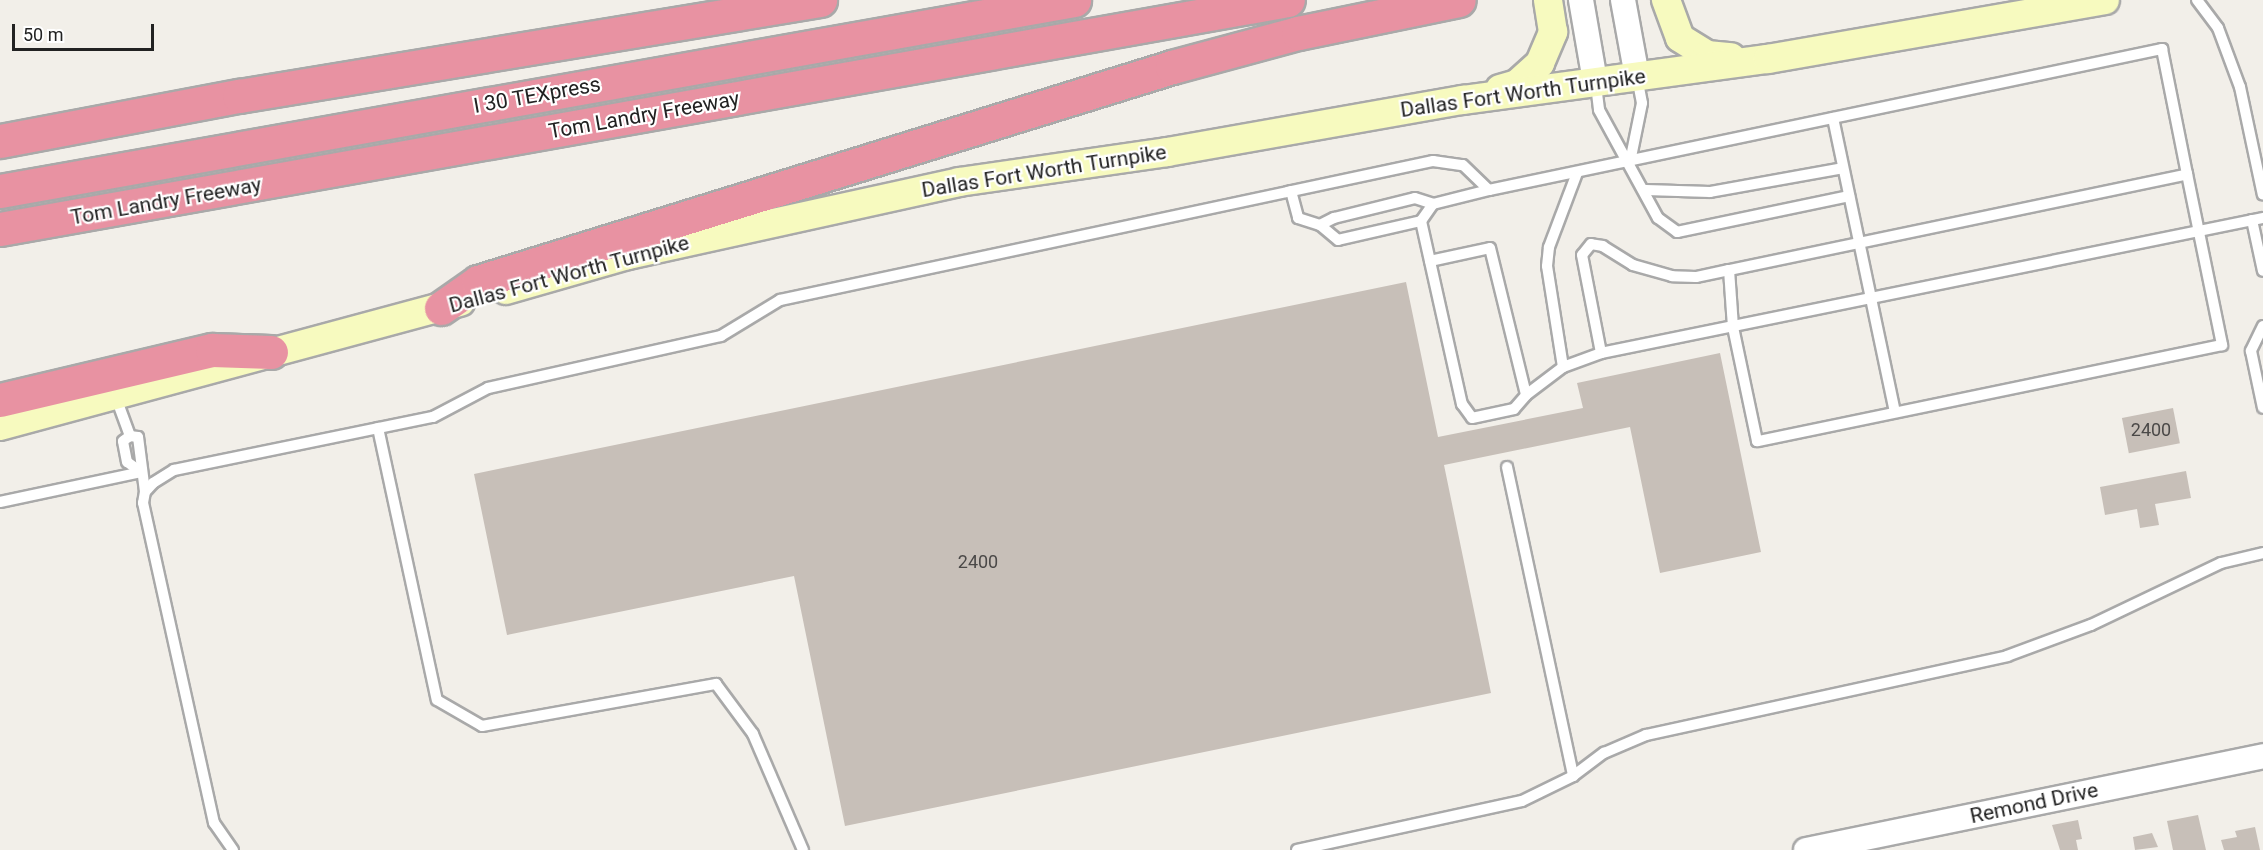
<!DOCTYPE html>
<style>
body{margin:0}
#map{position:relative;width:2263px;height:850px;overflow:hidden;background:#f2efe9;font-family:Roboto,sans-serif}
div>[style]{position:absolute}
.building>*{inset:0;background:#c7bfb8;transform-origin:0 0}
.roads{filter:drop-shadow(2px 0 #a9a9a9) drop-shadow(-2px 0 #a9a9a9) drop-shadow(0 2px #a9a9a9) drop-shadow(0 -2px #a9a9a9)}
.service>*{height:10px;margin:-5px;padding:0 5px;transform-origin:5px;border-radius:5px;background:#fff}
.tertiary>*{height:24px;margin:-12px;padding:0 12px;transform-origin:12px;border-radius:12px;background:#fff}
.secondary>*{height:28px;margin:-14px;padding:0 14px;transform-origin:14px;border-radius:14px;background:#f7fabf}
.motorway>*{height:33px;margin:-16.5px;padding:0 16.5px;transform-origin:16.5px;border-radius:16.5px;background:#e892a2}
span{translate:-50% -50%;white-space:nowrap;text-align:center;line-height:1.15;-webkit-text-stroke:4.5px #fff;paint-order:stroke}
.number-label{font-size:18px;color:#4b4948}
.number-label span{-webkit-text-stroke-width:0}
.street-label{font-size:21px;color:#222}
.scale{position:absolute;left:12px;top:24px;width:142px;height:27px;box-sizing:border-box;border:3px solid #222;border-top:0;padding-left:8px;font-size:18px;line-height:21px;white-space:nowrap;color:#222;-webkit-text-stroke:4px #fff;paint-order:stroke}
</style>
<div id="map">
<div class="building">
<div style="clip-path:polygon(1406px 282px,1438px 437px,1583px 408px,1577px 383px,1720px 353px,1761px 552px,1660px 573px,1630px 427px,1444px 465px,1491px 693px,845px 826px,794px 576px,507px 635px,474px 474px)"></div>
<div style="left:2173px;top:408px;width:36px;height:52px;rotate:79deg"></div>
<div style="clip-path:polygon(2186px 471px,2191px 498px,2155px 504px,2159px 525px,2140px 528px,2137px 509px,2105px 515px,2100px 487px)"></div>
<div style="clip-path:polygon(2198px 815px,2206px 850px,2173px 850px,2167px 821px)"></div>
<div style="clip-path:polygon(2078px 820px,2082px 839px,2076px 840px,2078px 850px,2060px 850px,2052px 825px)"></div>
<div style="clip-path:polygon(2255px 827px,2260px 850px,2224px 850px,2221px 840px,2237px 837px,2235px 831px)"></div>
<div style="clip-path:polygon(2152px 833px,2158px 847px,2135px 850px,2133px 837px)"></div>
</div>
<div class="roads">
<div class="service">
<div style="left:2197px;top:0;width:35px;rotate:53deg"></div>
<div style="left:2218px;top:28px;width:63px;rotate:69.6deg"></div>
<div style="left:2240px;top:87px;width:110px;rotate:78deg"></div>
<div style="left:1596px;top:85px;width:25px;rotate:83deg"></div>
<div style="left:1599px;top:110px;width:123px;rotate:61.4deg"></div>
<div style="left:1658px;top:218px;width:24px;rotate:36deg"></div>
<div style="left:1677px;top:232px;width:176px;rotate:-11.8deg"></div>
<div style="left:1833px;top:118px;width:300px;rotate:78.1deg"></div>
<div style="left:1630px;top:162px;width:60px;rotate:-78.5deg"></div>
<div style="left:1642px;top:103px;width:26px;rotate:-101deg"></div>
<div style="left:1646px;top:190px;width:64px;rotate:1.8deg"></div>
<div style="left:1710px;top:192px;width:135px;rotate:-10.2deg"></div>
<div style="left:1291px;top:191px;width:28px;rotate:75deg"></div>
<div style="left:1298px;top:218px;width:23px;rotate:18deg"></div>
<div style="left:1433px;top:204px;width:21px;rotate:125deg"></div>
<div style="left:1421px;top:221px;width:85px;rotate:167.1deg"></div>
<div style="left:1338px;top:240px;width:23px;rotate:-140deg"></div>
<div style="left:1320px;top:225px;width:16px;rotate:-27deg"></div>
<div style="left:1334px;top:218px;width:83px;rotate:-13.9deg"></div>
<div style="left:1415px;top:198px;width:19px;rotate:18deg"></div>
<div style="left:1433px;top:204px;width:58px;rotate:-14deg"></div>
<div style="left:2252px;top:220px;width:52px;rotate:77.8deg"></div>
<div style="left:1421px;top:221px;width:188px;rotate:77.4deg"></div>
<div style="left:1462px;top:404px;width:17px;rotate:54deg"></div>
<div style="left:1472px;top:418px;width:43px;rotate:-12.1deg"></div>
<div style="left:1514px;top:409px;width:18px;rotate:-49deg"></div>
<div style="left:1526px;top:395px;width:46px;rotate:-37.1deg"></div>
<div style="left:1563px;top:367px;width:40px;rotate:-20.2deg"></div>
<div style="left:1430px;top:261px;width:61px;rotate:-12.2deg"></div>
<div style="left:1490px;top:248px;width:151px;rotate:76.2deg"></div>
<div style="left:1729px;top:270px;width:34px;rotate:168deg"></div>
<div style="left:1696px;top:277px;width:24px;rotate:-178deg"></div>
<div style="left:1672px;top:276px;width:41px;rotate:-164.2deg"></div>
<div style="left:1633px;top:265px;width:36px;rotate:-148deg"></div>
<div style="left:1603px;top:246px;width:12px;rotate:-171deg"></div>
<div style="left:1591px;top:244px;width:14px;rotate:129deg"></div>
<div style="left:1582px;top:255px;width:100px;rotate:79deg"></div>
<div style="left:1601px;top:353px;width:676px;rotate:-11.53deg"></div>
<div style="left:2263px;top:326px;width:28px;rotate:116deg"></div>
<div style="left:2251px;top:351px;width:58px;rotate:78.1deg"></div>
<div style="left:1563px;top:367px;width:102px;rotate:-99deg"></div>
<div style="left:1547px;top:266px;width:19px;rotate:-84deg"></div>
<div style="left:1549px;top:247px;width:79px;rotate:-69.3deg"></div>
<div style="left:115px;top:395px;width:44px;rotate:69.9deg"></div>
<div style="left:378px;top:428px;width:278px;rotate:77.8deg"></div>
<div style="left:437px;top:700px;width:52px;rotate:30deg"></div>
<div style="left:482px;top:726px;width:238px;rotate:-10.2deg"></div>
<div style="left:716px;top:684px;width:62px;rotate:53.5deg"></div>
<div style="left:753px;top:734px;width:126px;rotate:66.7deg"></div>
<div style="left:1507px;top:467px;width:316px;rotate:77.9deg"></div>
<div style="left:141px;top:472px;width:17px;rotate:-144deg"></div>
<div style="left:127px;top:462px;width:21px;rotate:-101deg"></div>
<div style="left:123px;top:441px;width:9px;rotate:-36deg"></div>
<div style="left:130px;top:436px;width:8px;rotate:7deg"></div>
<div style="left:138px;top:437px;width:55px;rotate:82.7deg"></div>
<div style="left:0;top:502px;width:144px;rotate:-12deg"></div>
<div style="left:233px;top:850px;width:33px;rotate:-125deg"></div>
<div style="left:214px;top:823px;width:328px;rotate:-102.5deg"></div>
<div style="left:143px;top:503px;width:11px;rotate:-80deg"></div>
<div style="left:145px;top:492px;width:12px;rotate:-48deg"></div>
<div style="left:153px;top:483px;width:25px;rotate:-32deg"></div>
<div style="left:174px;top:470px;width:264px;rotate:-11.6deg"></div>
<div style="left:433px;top:417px;width:62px;rotate:-27.8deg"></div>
<div style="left:488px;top:388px;width:239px;rotate:-12.6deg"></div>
<div style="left:721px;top:336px;width:69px;rotate:-31.4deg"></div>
<div style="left:780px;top:300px;width:668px;rotate:-12.02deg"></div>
<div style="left:1433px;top:161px;width:30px;rotate:8deg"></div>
<div style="left:1463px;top:165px;width:36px;rotate:44deg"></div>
<div style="left:1489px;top:190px;width:688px;rotate:-11.83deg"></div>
<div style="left:2162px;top:49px;width:127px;rotate:78.7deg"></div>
<div style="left:2187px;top:174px;width:175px;rotate:78.4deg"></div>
<div style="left:2222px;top:345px;width:475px;rotate:168.3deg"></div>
<div style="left:1757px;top:441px;width:116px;rotate:-101.9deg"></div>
<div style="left:1733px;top:327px;width:57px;rotate:-94deg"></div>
<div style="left:1729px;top:270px;width:468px;rotate:-11.8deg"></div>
<div style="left:1297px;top:850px;width:230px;rotate:-12.3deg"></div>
<div style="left:1522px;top:801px;width:57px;rotate:-26.1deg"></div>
<div style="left:1573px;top:776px;width:39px;rotate:-37deg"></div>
<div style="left:1604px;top:753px;width:46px;rotate:-23.2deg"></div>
<div style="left:1646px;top:735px;width:370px;rotate:-12.3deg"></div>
<div style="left:2007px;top:656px;width:90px;rotate:-20.3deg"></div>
<div style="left:2091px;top:625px;width:144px;rotate:-25.5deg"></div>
<div style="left:2221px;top:563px;width:43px;rotate:-13.4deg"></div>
</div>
<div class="tertiary">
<div style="left:1581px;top:0;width:82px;rotate:80.2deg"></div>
<div style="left:1623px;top:0;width:77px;rotate:79.6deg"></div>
<div style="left:1806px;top:850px;width:467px;rotate:-11.6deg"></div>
</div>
<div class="secondary">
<div style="left:1666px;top:0;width:40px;rotate:69.8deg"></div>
<div style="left:1680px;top:38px;width:32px;rotate:32deg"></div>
<div style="left:1707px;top:55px;width:24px;rotate:5deg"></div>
<div style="left:1500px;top:89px;width:18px;rotate:-16deg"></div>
<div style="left:1517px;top:84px;width:31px;rotate:-42deg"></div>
<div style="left:1540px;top:63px;width:34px;rotate:-67deg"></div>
<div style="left:1553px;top:32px;width:32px;rotate:-99deg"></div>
<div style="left:506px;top:290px;width:127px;rotate:-16deg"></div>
<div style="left:628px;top:255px;width:339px;rotate:-12.4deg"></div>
<div style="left:959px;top:182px;width:210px;rotate:-8.2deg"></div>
<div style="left:1167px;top:152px;width:301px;rotate:-10deg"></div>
<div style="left:1463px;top:100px;width:308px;rotate:-7.7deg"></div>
<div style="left:1768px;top:59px;width:342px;rotate:-9.9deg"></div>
<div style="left:0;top:426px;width:477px;rotate:-15.1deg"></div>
</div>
<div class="motorway">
<div style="left:0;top:141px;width:243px;rotate:-10.7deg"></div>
<div style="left:239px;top:96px;width:589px;rotate:-9.38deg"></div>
<div style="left:0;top:191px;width:1091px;rotate:-10.08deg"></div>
<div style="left:0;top:229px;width:1308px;rotate:-10.08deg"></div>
<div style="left:441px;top:308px;width:45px;rotate:-35.1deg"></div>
<div style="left:478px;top:282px;width:727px;rotate:-17.21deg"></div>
<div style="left:1172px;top:67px;width:131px;rotate:-15.1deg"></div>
<div style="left:1298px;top:33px;width:164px;rotate:-11.6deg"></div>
<div style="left:0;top:400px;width:218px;rotate:-13.3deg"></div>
<div style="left:212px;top:350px;width:59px;rotate:1.9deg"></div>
</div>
</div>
<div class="number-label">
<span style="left:2151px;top:430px">2400</span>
<span style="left:978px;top:562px">2400</span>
</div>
<div class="street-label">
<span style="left:1523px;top:93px;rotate:-8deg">Dallas Fort Worth Turnpike</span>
<span style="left:537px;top:95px;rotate:-10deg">I 30 TEXpress</span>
<span style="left:644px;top:115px;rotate:-10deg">Tom Landry Freeway</span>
<span style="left:1044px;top:171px;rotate:-9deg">Dallas Fort Worth Turnpike</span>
<span style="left:166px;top:201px;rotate:-10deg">Tom Landry Freeway</span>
<span style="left:569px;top:274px;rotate:-15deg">Dallas Fort Worth Turnpike</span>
<span style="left:2034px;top:803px;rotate:-12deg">Remond Drive</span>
</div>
<div class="scale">50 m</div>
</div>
